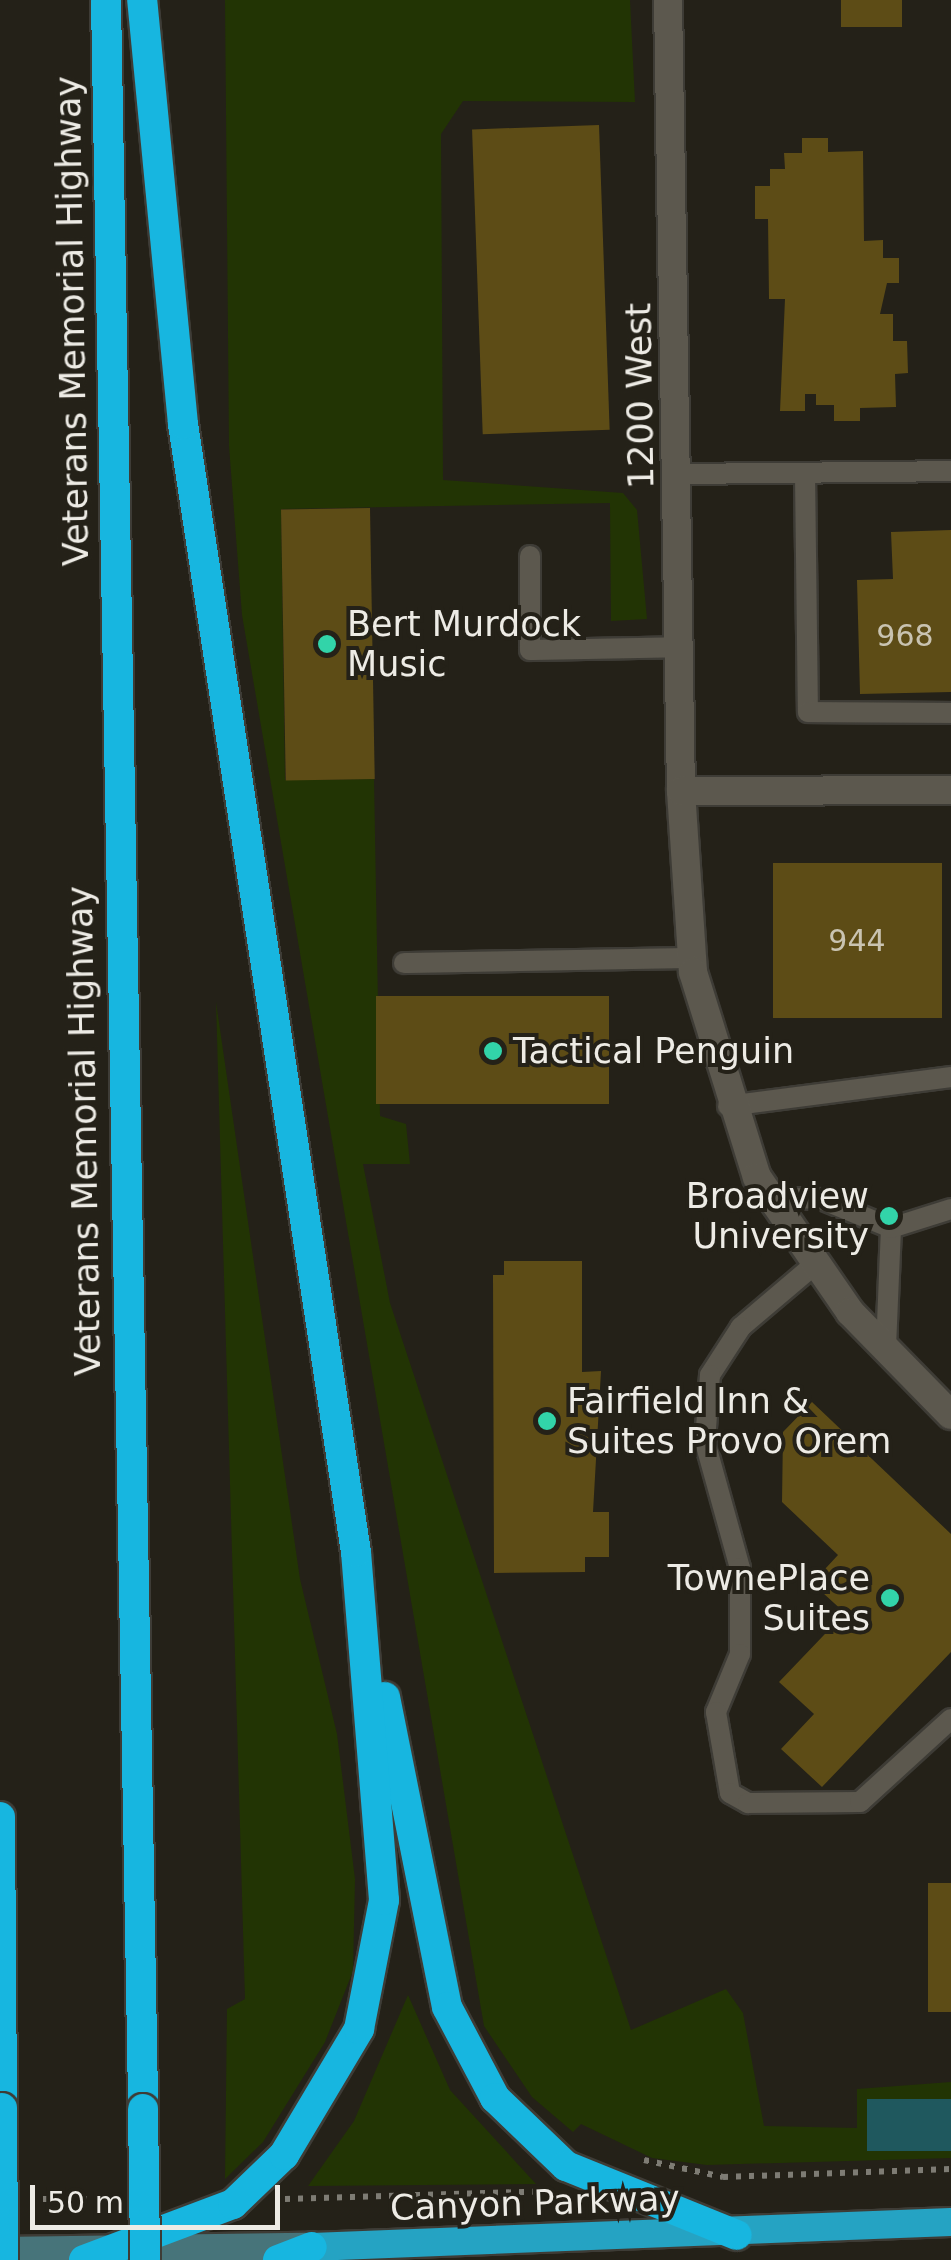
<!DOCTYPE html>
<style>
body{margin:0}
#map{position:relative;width:951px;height:2260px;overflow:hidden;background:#242118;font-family:"DejaVu Sans",sans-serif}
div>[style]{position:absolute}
.green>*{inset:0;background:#223404}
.water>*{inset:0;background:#1f585e;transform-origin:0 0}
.building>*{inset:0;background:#5d4c16;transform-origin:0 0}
.path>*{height:6px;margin-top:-3px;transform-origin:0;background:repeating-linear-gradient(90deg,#7e7c74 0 5px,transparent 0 13px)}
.roads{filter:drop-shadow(2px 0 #3e3c36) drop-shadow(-2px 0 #3e3c36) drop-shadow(0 2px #3e3c36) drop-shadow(0 -2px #3e3c36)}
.service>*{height:20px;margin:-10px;padding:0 10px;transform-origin:10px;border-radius:10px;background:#5c584e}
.tertiary>*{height:28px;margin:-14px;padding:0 14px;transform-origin:14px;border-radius:14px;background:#5c584e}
.secondary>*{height:28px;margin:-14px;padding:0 14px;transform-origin:14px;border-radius:14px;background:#47747a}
.trunk>*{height:28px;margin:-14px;padding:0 14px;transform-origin:14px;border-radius:14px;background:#25a3c3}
.motorway>*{height:30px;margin:-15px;padding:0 15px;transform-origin:15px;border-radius:15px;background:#17b6e0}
.bridges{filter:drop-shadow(2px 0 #3e3c36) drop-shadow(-2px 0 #3e3c36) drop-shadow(0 2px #3e3c36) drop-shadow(0 -2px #3e3c36)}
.motorway-bridge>*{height:30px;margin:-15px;padding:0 15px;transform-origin:15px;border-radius:15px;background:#17b6e0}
.dots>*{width:28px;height:28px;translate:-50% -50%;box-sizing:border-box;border:5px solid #242118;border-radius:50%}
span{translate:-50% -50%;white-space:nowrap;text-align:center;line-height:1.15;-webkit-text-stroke:8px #242118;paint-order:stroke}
.number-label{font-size:30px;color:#c9c3b1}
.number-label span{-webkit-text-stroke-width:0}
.street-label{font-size:35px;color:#edebe5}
.poi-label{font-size:35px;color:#edebe5}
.left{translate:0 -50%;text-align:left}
.right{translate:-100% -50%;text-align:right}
.scale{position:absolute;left:30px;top:2185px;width:250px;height:45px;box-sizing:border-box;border:5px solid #edebe5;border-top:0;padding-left:12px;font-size:30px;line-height:35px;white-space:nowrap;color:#edebe5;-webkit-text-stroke:8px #242118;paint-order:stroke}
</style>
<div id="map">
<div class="green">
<div style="clip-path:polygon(225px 0,630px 0,635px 102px,463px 101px,441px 134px,443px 480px,623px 493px,637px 510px,647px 619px,611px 621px,610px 503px,281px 509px,285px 780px,374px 779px,380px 1116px,406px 1124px,410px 1164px,363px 1164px,390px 1303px,631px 2030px,726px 1989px,743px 2013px,764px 2126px,857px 2128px,857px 2089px,951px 2082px,951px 2158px,707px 2165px,652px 2158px,581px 2124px,573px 2132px,532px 2097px,484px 2026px,242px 615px,229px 446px)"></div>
<div style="clip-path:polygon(216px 1002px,300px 1579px,337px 1734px,355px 1879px,353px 1971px,325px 2042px,263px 2142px,225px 2179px,227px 2009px,245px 1999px)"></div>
<div style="clip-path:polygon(408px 1995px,450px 2090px,536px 2184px,308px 2186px,354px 2121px)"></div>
</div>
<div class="water">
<div style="left:951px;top:2099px;width:52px;height:84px;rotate:90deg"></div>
</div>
<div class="building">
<div style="left:841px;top:0;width:61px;height:27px"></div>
<div style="left:599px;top:125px;width:305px;height:127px;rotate:88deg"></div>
<div style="clip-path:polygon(802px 138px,828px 138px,828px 152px,863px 151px,864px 241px,883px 240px,883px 258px,899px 258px,899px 283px,887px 283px,880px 314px,893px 314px,893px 341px,907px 341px,908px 373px,895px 374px,896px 407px,860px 408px,860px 421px,834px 421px,834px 405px,816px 405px,816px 394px,805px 394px,805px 411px,780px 411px,785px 299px,769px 299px,768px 219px,755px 219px,755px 186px,770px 186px,770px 169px,785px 169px,784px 153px,802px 153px)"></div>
<div style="left:370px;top:508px;width:271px;height:89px;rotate:89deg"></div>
<div style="clip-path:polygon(951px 530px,951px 692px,860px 694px,857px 580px,893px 579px,891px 532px)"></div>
<div style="left:773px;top:863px;width:169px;height:155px"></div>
<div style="left:609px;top:996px;width:108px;height:233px;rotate:90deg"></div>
<div style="clip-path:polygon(504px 1261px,582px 1261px,582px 1372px,601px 1371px,593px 1512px,609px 1512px,609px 1557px,585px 1557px,585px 1572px,494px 1573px,493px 1275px,504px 1275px)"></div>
<div style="clip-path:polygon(812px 1402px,951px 1534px,951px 1652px,822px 1787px,781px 1749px,814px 1714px,779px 1682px,845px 1613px,812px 1583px,838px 1555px,782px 1502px,783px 1432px)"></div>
<div style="left:928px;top:1883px;width:23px;height:129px"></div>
</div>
<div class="path">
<div style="left:644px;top:2160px;width:81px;rotate:12.1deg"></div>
<div style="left:723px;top:2177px;width:228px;rotate:-2deg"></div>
<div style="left:30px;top:2199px;width:87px"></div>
<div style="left:285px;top:2199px;width:262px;rotate:-1.7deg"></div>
</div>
<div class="roads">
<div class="service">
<div style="left:805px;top:473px;width:239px;rotate:89.3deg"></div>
<div style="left:808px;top:712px;width:143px;rotate:0.4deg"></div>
<div style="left:679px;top:474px;width:272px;rotate:-0.6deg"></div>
<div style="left:530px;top:556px;width:94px;rotate:90deg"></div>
<div style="left:530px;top:650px;width:151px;rotate:-1.1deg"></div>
<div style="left:404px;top:963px;width:288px;rotate:-1deg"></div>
<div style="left:728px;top:1106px;width:225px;rotate:-7.4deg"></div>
<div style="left:769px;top:1197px;width:52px;rotate:2.2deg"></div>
<div style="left:821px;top:1199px;width:76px;rotate:22.5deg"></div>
<div style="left:891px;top:1228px;width:121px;rotate:92.4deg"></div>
<div style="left:891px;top:1228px;width:63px;rotate:-17.6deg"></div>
<div style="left:814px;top:1265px;width:96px;rotate:139.7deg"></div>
<div style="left:741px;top:1327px;width:57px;rotate:122.9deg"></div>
<div style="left:710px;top:1375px;width:67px;rotate:94.3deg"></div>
<div style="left:705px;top:1442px;width:131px;rotate:74.5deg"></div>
<div style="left:740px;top:1568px;width:86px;rotate:90deg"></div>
<div style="left:740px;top:1654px;width:63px;rotate:112.5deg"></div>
<div style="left:716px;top:1712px;width:82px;rotate:80.2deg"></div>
<div style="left:730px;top:1793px;width:21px;rotate:29deg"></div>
<div style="left:748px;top:1803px;width:112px;rotate:-0.5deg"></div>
<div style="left:860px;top:1802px;width:123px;rotate:-42.4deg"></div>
</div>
<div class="tertiary">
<div style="left:668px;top:0;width:791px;rotate:89.06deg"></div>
<div style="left:681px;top:791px;width:181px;rotate:86.2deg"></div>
<div style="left:693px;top:972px;width:215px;rotate:72.7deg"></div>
<div style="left:757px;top:1177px;width:164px;rotate:55.4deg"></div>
<div style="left:850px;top:1312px;width:144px;rotate:45.6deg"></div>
<div style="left:681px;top:791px;width:270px;rotate:-0.2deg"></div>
</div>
<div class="secondary">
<div style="left:0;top:2251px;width:305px;rotate:-0.8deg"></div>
</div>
<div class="trunk">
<div style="left:312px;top:2247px;width:639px;rotate:-2.24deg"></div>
</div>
<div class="motorway">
<div style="left:106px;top:0;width:2109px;rotate:88.99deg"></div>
<div style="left:385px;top:1697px;width:316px;rotate:78.7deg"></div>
<div style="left:447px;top:2007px;width:103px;rotate:62.2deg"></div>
<div style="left:495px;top:2098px;width:98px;rotate:43.8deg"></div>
<div style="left:566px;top:2166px;width:184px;rotate:22deg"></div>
<div style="left:0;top:1817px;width:291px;rotate:89.6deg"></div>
<div style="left:84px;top:2260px;width:159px;rotate:-20.6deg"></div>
<div style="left:233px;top:2204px;width:71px;rotate:-43.9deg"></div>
<div style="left:284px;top:2155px;width:147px;rotate:-59.2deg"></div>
<div style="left:359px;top:2029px;width:131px;rotate:-79deg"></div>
<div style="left:384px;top:1900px;width:349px;rotate:-94.6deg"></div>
<div style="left:356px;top:1552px;width:1141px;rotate:-98.72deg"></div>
<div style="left:183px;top:424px;width:426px;rotate:-95.5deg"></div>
<div style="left:278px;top:2260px;width:36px;rotate:-21deg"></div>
</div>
</div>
<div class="bridges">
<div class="motorway-bridge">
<div style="left:2px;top:2108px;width:152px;rotate:89.6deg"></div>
<div style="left:143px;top:2109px;width:151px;rotate:89.2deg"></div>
</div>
</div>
<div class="dots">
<div style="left:327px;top:644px;background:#32d4a9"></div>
<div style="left:493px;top:1051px;background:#32d4a9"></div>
<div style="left:889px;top:1216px;background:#32d4a9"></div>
<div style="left:547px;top:1421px;background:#32d4a9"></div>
<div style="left:890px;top:1598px;background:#32d4a9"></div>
</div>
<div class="number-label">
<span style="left:905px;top:636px">968</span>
<span style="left:857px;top:941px">944</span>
</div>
<div class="street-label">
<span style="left:72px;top:321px;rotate:-91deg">Veterans Memorial Highway</span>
<span style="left:640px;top:396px;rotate:-91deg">1200 West</span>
<span style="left:84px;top:1131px;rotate:-91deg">Veterans Memorial Highway</span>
<span style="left:535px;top:2203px;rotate:-2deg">Canyon Parkway</span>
</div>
<div class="poi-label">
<span class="left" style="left:347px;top:644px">Bert Murdock<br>Music</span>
<span class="left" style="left:513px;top:1051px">Tactical Penguin</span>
<span class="right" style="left:869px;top:1216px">Broadview<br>University</span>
<span class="left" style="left:567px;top:1421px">Fairfield Inn &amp;<br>Suites Provo Orem</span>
<span class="right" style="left:870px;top:1598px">TownePlace<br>Suites</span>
</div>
<div class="scale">50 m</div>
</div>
